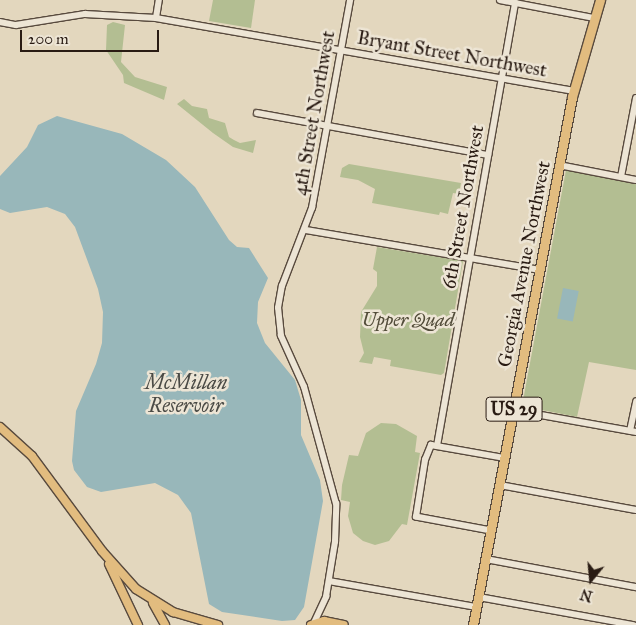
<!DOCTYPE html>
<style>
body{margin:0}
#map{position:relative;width:636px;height:625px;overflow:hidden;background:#e3d7be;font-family:"IM FELL Great Primer",serif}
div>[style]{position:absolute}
.green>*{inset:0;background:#b3be92}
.water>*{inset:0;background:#98b7ba;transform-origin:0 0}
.roads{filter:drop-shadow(1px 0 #584a3e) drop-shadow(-1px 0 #584a3e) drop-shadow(0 1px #584a3e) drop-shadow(0 -1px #584a3e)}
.minor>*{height:5.5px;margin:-2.75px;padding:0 2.75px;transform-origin:2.75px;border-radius:2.75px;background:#ede5d5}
.major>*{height:8px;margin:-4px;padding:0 4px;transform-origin:4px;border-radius:4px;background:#e2bc7f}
.highway>*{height:9px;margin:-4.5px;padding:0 4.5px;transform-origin:4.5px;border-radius:4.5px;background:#e2bc7f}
span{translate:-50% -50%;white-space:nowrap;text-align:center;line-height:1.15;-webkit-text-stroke:5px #ede5d5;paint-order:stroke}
.shield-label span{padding:1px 4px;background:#ede5d5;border:1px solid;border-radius:4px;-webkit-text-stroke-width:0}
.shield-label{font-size:18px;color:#291b13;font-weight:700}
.street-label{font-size:19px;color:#291b13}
.park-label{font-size:19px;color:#524c39;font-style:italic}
.water-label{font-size:20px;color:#4a4a45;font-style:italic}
.north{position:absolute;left:566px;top:555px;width:50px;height:50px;-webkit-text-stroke:4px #ede5d5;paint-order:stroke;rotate:197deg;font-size:14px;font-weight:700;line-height:20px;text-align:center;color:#291b13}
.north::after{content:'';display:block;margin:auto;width:18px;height:22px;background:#291b13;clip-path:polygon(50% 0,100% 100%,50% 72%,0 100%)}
.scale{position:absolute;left:20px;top:30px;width:139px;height:22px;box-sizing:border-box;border:2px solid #291b13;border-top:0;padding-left:6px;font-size:15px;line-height:18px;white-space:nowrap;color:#291b13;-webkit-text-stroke:4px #ede5d5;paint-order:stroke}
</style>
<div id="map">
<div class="green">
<div style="clip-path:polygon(213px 0,255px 0,251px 28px,209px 21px)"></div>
<div style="clip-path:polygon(113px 22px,125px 25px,121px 62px,135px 77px,167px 87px,164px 100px,124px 83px,123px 75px,106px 50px,107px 25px)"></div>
<div style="clip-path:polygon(184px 99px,192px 106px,207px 109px,209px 118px,225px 123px,229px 137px,234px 140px,240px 143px,256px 140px,253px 153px,233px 147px,213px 133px,177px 104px)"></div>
<div style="clip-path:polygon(349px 164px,461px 183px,459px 194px,453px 193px,448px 214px,440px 212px,439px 215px,372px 203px,375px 189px,358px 180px,340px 177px,342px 168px)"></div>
<div style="clip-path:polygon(566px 170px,636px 184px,636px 370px,589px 362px,577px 417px,522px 406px)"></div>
<div style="clip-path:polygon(377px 247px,463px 261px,444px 373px,441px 375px,390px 366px,391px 360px,374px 357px,372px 364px,359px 362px,364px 353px,360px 337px,361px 312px,377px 286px,377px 272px,373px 269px)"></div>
<div style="clip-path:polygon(381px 423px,396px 424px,417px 436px,415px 452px,420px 453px,407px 525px,402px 524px,389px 541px,375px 545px,363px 541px,353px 533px,348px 516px,350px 502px,341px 500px,342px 485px,349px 455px,358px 456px,366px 433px)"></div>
</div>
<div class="water">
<div style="clip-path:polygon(57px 116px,122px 134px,166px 160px,195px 187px,229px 240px,237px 247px,249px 248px,268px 278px,258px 302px,257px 323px,265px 343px,295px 380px,301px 400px,301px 435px,320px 480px,323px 501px,304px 607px,295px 620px,282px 621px,222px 612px,209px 604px,191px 513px,178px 495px,155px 483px,101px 492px,87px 487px,74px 470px,72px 461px,76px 411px,96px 364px,102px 343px,103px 312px,98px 289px,75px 227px,65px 214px,47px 207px,10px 213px,0 209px,0 176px,27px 147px,38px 125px)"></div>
<div style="left:563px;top:288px;width:16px;height:31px;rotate:11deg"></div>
</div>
<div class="roads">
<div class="minor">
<div style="left:500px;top:0;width:96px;rotate:10.8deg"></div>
<div style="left:156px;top:18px;width:18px;rotate:-81deg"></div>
<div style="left:0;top:22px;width:16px;rotate:11deg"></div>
<div style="left:16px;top:25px;width:70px;rotate:-9.1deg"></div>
<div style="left:85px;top:14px;width:71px;rotate:3.2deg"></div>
<div style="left:156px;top:18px;width:423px;rotate:9.9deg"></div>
<div style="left:257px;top:113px;width:235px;rotate:10.3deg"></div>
<div style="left:559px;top:165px;width:78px;rotate:11deg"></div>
<div style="left:621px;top:177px;width:80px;rotate:-79.2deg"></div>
<div style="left:306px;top:230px;width:236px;rotate:9.7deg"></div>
<div style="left:513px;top:410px;width:125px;rotate:10.1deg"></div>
<div style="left:630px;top:431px;width:30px;rotate:-78deg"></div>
<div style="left:437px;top:446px;width:450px;rotate:-80deg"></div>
<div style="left:500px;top:485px;width:138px;rotate:10.4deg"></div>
<div style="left:491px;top:531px;width:76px;rotate:-169.4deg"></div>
<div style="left:416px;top:517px;width:58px;rotate:-81deg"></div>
<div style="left:425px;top:460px;width:16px;rotate:-68deg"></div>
<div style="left:431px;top:445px;width:75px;rotate:10deg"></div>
<div style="left:486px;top:559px;width:153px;rotate:10.6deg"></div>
<div style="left:329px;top:581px;width:150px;rotate:10deg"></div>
<div style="left:479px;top:597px;width:157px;rotate:10.3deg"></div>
<div style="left:314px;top:623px;width:29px;rotate:-65deg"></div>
<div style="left:326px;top:597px;width:56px;rotate:-80.7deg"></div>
<div style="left:335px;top:542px;width:38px;rotate:-88deg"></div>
<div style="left:336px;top:504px;width:121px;rotate:-105.3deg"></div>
<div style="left:304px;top:387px;width:56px;rotate:-114.3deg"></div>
<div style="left:281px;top:336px;width:28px;rotate:-96deg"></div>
<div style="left:278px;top:308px;width:22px;rotate:-80deg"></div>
<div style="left:282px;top:286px;width:84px;rotate:-69deg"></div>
<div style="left:312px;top:208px;width:211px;rotate:-79.6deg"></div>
</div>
<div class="major">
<div style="left:0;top:427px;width:43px;rotate:42.2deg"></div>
<div style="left:32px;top:456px;width:118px;rotate:53.6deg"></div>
<div style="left:102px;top:551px;width:51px;rotate:48.2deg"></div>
<div style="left:136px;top:589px;width:44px;rotate:31.9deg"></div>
<div style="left:173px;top:612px;width:47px;rotate:16.1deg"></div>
<div style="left:109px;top:564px;width:68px;rotate:64.6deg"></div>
<div style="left:153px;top:603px;width:25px;rotate:61deg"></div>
<div style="left:311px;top:625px;width:14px;rotate:-17deg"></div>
<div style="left:324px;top:621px;width:20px;rotate:11deg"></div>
</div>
<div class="highway">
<div style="left:473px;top:625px;width:537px;rotate:-79.38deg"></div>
<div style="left:572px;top:97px;width:101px;rotate:-73.9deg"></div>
</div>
</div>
<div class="shield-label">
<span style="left:514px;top:409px">US 29</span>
</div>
<div class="street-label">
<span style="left:452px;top:54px;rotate:10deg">Bryant Street Northwest</span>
<span style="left:314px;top:113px;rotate:-80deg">4th Street Northwest</span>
<span style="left:463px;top:207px;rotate:-80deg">6th Street Northwest</span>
<span style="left:524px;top:264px;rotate:-79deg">Georgia Avenue Northwest</span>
</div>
<div class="park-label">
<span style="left:408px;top:320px">Upper Quad</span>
</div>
<div class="water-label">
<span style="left:186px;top:394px">McMillan<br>Reservoir</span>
</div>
<div class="north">N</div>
<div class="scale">200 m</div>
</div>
